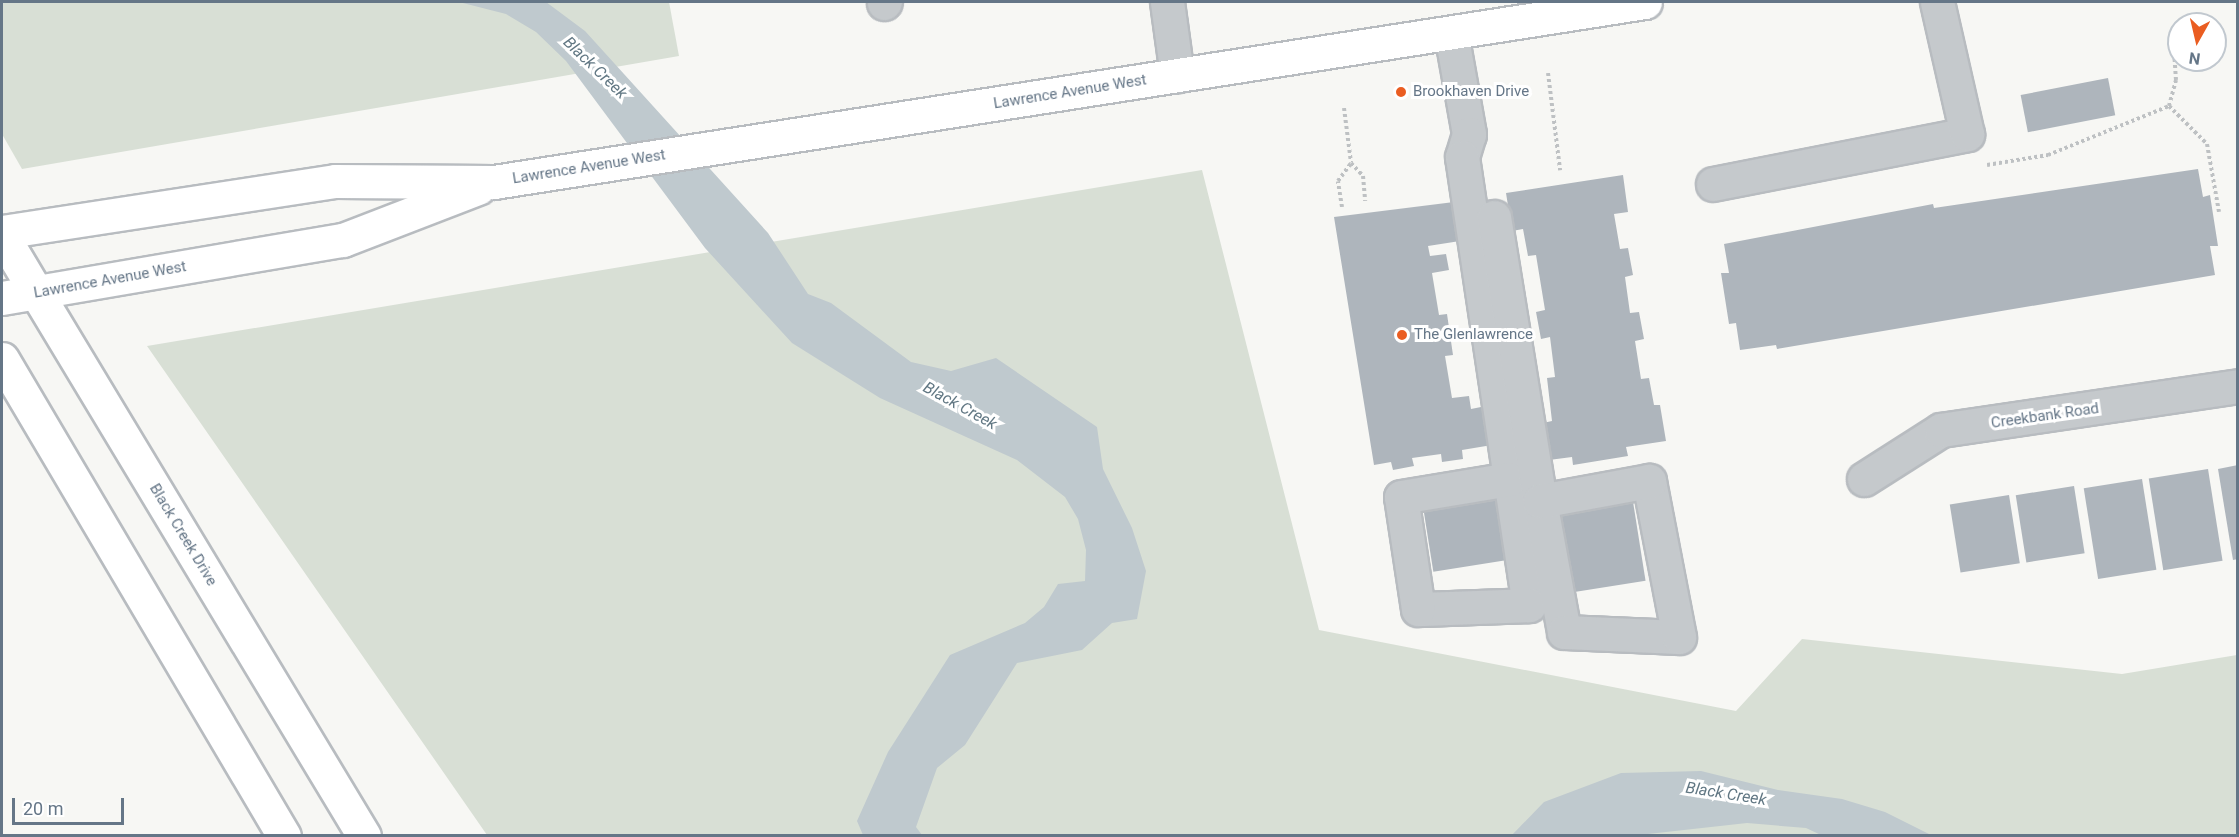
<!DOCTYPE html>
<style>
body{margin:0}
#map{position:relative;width:2239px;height:837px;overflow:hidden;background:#f7f7f4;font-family:Roboto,sans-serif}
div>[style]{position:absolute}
.green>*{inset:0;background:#d8dfd5}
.water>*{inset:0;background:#bfc9ce}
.building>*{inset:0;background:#aeb5bc;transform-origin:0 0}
.path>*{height:4px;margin-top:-2px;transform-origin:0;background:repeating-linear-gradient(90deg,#bec1c3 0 3px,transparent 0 6px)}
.roads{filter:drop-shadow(2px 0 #b8bcc0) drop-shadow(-2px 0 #b8bcc0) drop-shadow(0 2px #b8bcc0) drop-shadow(0 -2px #b8bcc0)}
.minor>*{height:33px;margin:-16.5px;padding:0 16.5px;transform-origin:16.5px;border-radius:16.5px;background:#c5c9cc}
.major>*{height:33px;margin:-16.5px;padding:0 16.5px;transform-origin:16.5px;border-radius:16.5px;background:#fff}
.highway>*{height:33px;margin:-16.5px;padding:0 16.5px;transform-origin:16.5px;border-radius:16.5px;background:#fff}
.dots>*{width:16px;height:16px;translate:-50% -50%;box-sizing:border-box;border:3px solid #fff;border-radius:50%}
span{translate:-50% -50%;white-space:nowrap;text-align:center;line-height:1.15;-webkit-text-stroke:6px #fff;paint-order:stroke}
.street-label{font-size:15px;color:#657687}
.poi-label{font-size:15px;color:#657687}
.left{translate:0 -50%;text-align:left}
.water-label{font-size:16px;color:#617783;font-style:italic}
.frame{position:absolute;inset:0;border:3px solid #657687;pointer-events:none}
.north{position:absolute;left:2167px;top:12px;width:60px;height:60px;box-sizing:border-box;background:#fff;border:2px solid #c1c8cf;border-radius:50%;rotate:188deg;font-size:16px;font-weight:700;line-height:24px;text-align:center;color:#657687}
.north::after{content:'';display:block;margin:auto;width:21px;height:27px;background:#ea5d21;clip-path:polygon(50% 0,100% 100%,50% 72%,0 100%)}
.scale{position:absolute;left:12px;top:798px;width:112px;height:27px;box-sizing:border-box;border:3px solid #657687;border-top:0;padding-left:8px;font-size:18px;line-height:21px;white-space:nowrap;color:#657687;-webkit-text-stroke:4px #fff;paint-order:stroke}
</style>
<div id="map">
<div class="green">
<div style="clip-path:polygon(2px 2px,669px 2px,679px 56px,22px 169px,2px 134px)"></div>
<div style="clip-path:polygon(1202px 170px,1319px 630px,1736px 711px,1802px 639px,2122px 674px,2237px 655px,2237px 835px,487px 835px,147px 346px)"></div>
</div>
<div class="water">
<div style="clip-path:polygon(459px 2px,546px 2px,585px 31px,768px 233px,808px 294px,831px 303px,911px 362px,951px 371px,996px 358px,1097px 427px,1103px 469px,1132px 528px,1146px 571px,1137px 619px,1112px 623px,1082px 650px,1017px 663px,965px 745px,937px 768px,916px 827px,922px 835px,863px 835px,857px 821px,888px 752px,950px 655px,1025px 623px,1044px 607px,1058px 584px,1085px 581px,1086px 550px,1078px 519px,1065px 497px,1017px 460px,880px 398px,792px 343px,705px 248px,566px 61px,536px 32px,506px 14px)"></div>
<div style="clip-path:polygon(1701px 771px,1778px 790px,1842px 799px,1885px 812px,1931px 835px,1821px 835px,1806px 828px,1747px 823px,1639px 835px,1512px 835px,1544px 802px,1621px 773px)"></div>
</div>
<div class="building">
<div style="left:2108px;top:78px;width:38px;height:89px;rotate:79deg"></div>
<div style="clip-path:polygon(2198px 169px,2203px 197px,2210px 195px,2218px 246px,2210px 246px,2215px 275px,1777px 349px,1776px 345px,1740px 350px,1736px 323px,1729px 324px,1721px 273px,1729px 273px,1724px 244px,1933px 204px,1934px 208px)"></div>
<div style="clip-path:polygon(1623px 175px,1628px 212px,1614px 214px,1620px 249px,1628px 248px,1633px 275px,1625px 277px,1630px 313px,1639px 312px,1644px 339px,1635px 341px,1641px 379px,1649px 378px,1654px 405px,1660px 405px,1666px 441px,1626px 447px,1628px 456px,1573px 465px,1572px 457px,1549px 460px,1543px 423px,1552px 421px,1547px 378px,1555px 377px,1550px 337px,1541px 339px,1536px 312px,1545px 310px,1536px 255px,1528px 256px,1523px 229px,1512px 231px,1506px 193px)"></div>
<div style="clip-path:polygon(1454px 202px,1460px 241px,1428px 246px,1430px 256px,1446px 254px,1449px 270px,1432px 273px,1439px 315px,1447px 314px,1453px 355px,1445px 356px,1452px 398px,1469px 396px,1471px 409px,1486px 406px,1492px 445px,1462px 450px,1463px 459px,1442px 462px,1441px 454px,1412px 458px,1414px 466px,1393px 470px,1391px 462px,1374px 465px,1334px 217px)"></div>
<div style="clip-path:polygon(2238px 465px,2238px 559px,2233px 560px,2218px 469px)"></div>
<div style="left:2208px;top:469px;width:93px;height:60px;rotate:81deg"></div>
<div style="left:2142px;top:479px;width:92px;height:59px;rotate:81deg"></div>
<div style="left:2074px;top:486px;width:68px;height:59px;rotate:81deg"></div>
<div style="left:1496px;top:488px;width:73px;height:75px;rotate:81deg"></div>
<div style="left:1631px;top:489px;width:93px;height:80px;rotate:81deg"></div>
<div style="left:2009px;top:495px;width:69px;height:60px;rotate:81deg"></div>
</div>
<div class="path">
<div style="left:1548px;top:73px;width:98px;rotate:82.9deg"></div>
<div style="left:2169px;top:106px;width:27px;rotate:-75deg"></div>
<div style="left:2176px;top:80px;width:44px;rotate:-93.9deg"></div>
<div style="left:1344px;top:108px;width:55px;rotate:82.7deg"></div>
<div style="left:1351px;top:163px;width:18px;rotate:47deg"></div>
<div style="left:1363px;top:176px;width:25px;rotate:85deg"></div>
<div style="left:1987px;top:165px;width:62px;rotate:-9.3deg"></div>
<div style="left:2048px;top:155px;width:131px;rotate:-22deg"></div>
<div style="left:2169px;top:106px;width:54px;rotate:45deg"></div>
<div style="left:2207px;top:144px;width:69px;rotate:80deg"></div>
<div style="left:1342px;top:207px;width:26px;rotate:-99deg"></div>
<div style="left:1338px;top:181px;width:22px;rotate:-54deg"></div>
</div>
<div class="roads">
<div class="minor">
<div style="left:1167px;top:2px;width:74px;rotate:82.2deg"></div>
<div style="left:884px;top:3px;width:1px;rotate:-45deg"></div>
<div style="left:1451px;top:33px;width:103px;rotate:79.9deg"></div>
<div style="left:1469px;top:134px;width:24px;rotate:107deg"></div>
<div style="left:1462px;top:157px;width:453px;rotate:81.5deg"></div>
<div style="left:1529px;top:605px;width:111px;rotate:177.9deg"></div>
<div style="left:1418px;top:609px;width:113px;rotate:-98.6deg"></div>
<div style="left:1401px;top:497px;width:110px;rotate:-9.4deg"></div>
<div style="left:1713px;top:184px;width:259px;rotate:-11.1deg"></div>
<div style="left:1967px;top:134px;width:135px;rotate:-102.8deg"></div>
<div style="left:1494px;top:217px;width:288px;rotate:80.8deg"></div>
<div style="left:1540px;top:501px;width:133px;rotate:79.6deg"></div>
<div style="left:1564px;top:632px;width:115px;rotate:2.5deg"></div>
<div style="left:1679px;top:637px;width:159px;rotate:-100.9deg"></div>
<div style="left:1649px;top:481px;width:111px;rotate:169.6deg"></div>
<div style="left:1864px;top:479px;width:91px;rotate:-32.5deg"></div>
<div style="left:1941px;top:430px;width:300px;rotate:-8.4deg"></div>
</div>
<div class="major">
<div style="left:2px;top:232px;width:337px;rotate:-8.7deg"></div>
<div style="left:335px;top:181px;width:159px;rotate:0.4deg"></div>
<div style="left:494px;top:182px;width:1165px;rotate:-8.89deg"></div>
<div style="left:2px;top:235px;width:66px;rotate:59.2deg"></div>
<div style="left:2px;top:298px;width:346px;rotate:-9.7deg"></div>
<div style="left:343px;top:240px;width:145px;rotate:-21.1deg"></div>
</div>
<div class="highway">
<div style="left:36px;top:292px;width:635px;rotate:58.91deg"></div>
<div style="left:2px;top:359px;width:554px;rotate:59.41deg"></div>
</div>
</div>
<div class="dots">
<div style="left:1401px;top:92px;background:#ea5d21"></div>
<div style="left:1402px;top:335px;background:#ea5d21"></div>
</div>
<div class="street-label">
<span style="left:1070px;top:92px;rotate:-9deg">Lawrence Avenue West</span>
<span style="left:589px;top:167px;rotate:-9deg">Lawrence Avenue West</span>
<span style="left:110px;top:280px;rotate:-10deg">Lawrence Avenue West</span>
<span style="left:2045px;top:416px;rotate:-8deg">Creekbank Road</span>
<span style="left:183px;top:535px;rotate:59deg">Black Creek Drive</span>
</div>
<div class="poi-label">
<span class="left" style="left:1413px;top:92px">Brookhaven Drive</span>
<span class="left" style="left:1414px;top:335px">The Glenlawrence</span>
</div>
<div class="water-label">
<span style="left:595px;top:68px;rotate:44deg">Black Creek</span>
<span style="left:960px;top:406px;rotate:29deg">Black Creek</span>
<span style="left:1726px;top:794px;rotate:9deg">Black Creek</span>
</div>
<div class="frame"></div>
<div class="north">N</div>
<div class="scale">20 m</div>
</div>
